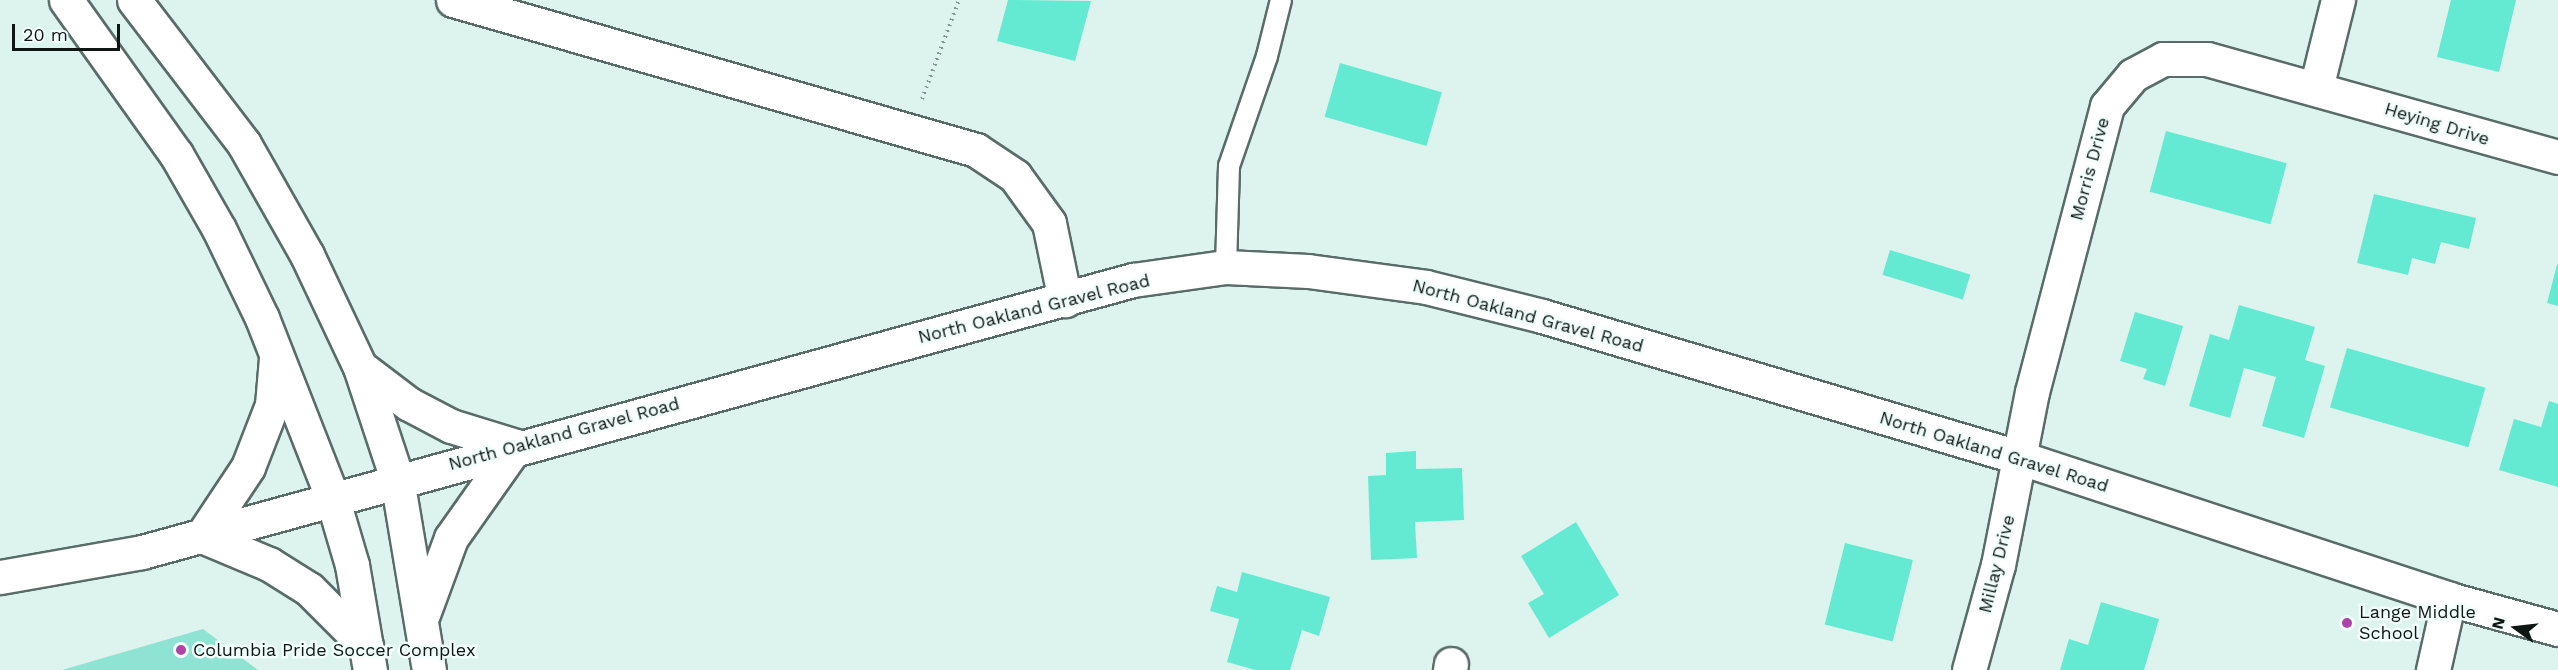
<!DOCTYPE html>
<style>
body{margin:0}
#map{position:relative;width:2558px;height:670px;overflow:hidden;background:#ddf3ee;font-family:"Work Sans",sans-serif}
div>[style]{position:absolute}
.green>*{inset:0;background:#8fe3d2}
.building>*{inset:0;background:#64ead2;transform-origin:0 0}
.path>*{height:4px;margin-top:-2px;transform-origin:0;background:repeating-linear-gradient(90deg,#849390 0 1.5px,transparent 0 6px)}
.roads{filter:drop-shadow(2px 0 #596c68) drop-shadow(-2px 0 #596c68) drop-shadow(0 2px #596c68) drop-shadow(0 -2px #596c68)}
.lane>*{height:20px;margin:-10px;padding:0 10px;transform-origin:10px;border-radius:10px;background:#fff}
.street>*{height:33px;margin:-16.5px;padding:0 16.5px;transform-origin:16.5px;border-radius:16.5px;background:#fff}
.secondary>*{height:33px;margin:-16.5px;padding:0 16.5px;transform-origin:16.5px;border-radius:16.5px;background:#fff}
.dots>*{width:16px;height:16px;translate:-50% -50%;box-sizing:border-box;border:3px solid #f1fefb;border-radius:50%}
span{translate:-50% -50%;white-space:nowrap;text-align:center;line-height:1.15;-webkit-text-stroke:5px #f1fefb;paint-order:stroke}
.street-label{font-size:18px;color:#0f1715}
.poi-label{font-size:18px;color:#0f1715}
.left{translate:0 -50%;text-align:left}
.north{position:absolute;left:2486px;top:598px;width:60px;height:60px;-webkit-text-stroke:4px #f1fefb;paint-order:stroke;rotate:285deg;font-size:16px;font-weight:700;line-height:24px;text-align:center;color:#0f1715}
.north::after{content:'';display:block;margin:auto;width:21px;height:27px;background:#0f1715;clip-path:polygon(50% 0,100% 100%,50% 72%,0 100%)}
.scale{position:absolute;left:12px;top:24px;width:108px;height:27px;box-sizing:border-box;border:3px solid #0f1715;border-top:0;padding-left:8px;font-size:18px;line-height:21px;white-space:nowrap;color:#0f1715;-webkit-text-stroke:4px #f1fefb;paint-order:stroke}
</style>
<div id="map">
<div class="green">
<div style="clip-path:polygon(203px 629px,258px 670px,62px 670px)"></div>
</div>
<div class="building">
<div style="clip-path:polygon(1008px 0,1091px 1px,1075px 61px,997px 41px)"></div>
<div style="clip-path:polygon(2451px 0,2516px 0,2499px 72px,2437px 57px)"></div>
<div style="left:1340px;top:63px;width:106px;height:56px;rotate:16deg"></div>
<div style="left:2166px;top:131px;width:125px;height:63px;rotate:15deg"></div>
<div style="clip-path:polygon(2374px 194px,2476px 218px,2469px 249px,2441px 242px,2435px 264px,2412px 258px,2408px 275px,2357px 263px)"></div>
<div style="left:1890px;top:250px;width:84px;height:26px;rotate:17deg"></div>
<div style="clip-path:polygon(2557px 265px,2558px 265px,2558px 306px,2547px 303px)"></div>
<div style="clip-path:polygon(2239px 305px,2315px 327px,2305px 360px,2325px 366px,2304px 438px,2262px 426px,2276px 377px,2244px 368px,2230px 418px,2189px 406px,2210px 334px,2229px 340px)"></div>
<div style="clip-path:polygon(2135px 312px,2183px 326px,2165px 386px,2143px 379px,2147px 369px,2120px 361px)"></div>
<div style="left:2347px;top:348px;width:144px;height:62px;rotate:16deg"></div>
<div style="clip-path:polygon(2549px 401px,2558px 404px,2558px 487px,2499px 470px,2514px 419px,2541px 427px)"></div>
<div style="clip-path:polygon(1416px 451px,1416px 469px,1462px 468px,1464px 520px,1415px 522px,1417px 558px,1371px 560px,1368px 476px,1386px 475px,1386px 453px)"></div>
<div style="clip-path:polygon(1576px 522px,1619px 595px,1549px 638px,1528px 603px,1544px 594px,1521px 556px)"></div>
<div style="left:1845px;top:543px;width:70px;height:84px;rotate:14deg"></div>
<div style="clip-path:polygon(1242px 572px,1330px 597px,1319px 636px,1302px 630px,1290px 670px,1255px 670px,1227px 662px,1239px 619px,1210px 611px,1217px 586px,1237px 592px)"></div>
<div style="clip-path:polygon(2101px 602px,2159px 619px,2144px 670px,2060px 670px,2069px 639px,2088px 645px)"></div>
</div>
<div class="path">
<div style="left:922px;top:99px;width:106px;rotate:-69.5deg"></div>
</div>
<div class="roads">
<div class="lane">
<div style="left:1226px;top:267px;width:101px;rotate:-88.3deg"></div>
<div style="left:1229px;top:166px;width:116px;rotate:-70.9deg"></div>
<div style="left:1267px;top:56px;width:58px;rotate:-76deg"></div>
</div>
<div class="street">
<div style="left:453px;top:0;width:544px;rotate:16deg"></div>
<div style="left:976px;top:150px;width:47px;rotate:33.7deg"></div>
<div style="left:1015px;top:176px;width:58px;rotate:54.1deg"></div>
<div style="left:1049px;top:223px;width:79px;rotate:78.3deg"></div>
<div style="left:2316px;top:88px;width:91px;rotate:-76deg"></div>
<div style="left:1450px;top:670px;width:6px;rotate:-81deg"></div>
<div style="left:1969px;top:670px;width:109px;rotate:-74.6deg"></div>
<div style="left:1998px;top:565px;width:176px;rotate:-78.9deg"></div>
<div style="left:2032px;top:392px;width:296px;rotate:-75.3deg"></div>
<div style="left:2107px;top:106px;width:40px;rotate:-50deg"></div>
<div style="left:2133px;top:75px;width:34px;rotate:-28deg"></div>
<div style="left:2163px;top:59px;width:44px"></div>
<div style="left:2207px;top:59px;width:364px;rotate:15.6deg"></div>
<div style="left:2433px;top:670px;width:73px;rotate:-77.3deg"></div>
</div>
<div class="secondary">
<div style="left:66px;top:0;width:189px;rotate:54.5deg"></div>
<div style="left:176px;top:154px;width:86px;rotate:60.2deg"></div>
<div style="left:219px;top:229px;width:99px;rotate:64.2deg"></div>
<div style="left:262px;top:318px;width:192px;rotate:68.6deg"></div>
<div style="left:332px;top:497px;width:71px;rotate:73.6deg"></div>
<div style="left:352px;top:565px;width:107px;rotate:80.3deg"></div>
<div style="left:134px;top:0;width:181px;rotate:52.6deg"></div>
<div style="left:244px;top:144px;width:128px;rotate:60.4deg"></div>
<div style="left:307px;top:255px;width:124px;rotate:64.7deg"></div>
<div style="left:360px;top:367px;width:118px;rotate:71.7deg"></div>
<div style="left:397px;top:479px;width:194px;rotate:80.5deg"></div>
<div style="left:276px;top:358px;width:47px;rotate:94.9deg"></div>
<div style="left:272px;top:405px;width:66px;rotate:111.2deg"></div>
<div style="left:248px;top:467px;width:83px;rotate:123.7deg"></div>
<div style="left:202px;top:536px;width:73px;rotate:22.7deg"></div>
<div style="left:269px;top:564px;width:47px;rotate:32deg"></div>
<div style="left:309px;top:589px;width:81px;rotate:45deg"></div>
<div style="left:360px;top:367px;width:61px;rotate:37.1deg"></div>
<div style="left:409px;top:404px;width:47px;rotate:27.6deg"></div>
<div style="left:451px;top:426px;width:68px;rotate:17.1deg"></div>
<div style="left:516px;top:446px;width:113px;rotate:125.2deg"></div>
<div style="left:451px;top:538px;width:81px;rotate:110.2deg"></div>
<div style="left:0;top:577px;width:144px;rotate:-10deg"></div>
<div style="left:142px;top:552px;width:1028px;rotate:-15.35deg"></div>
<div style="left:1133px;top:280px;width:94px;rotate:-8deg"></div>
<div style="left:1226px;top:267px;width:82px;rotate:2.8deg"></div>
<div style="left:1308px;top:271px;width:119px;rotate:7.7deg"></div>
<div style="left:1426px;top:287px;width:120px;rotate:14deg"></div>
<div style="left:1542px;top:316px;width:500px;rotate:16.5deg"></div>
<div style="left:2021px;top:458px;width:451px;rotate:18.2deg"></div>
<div style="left:2449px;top:599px;width:113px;rotate:15.4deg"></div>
</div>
</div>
<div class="dots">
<div style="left:2347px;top:623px;background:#ad45a8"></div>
<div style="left:181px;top:650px;background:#ad45a8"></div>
</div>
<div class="street-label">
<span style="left:2437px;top:124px;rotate:17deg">Heying Drive</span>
<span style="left:2090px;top:169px;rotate:-75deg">Morris Drive</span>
<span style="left:1034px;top:309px;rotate:-14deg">North Oakland Gravel Road</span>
<span style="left:1528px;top:316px;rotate:15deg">North Oakland Gravel Road</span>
<span style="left:564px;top:434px;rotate:-15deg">North Oakland Gravel Road</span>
<span style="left:1994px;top:452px;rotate:17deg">North Oakland Gravel Road</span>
<span style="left:1997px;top:564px;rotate:-76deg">Millay Drive</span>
</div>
<div class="poi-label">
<span class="left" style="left:2359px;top:623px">Lange Middle<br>School</span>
<span class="left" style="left:193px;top:650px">Columbia Pride Soccer Complex</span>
</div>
<div class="north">N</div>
<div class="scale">20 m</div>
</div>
